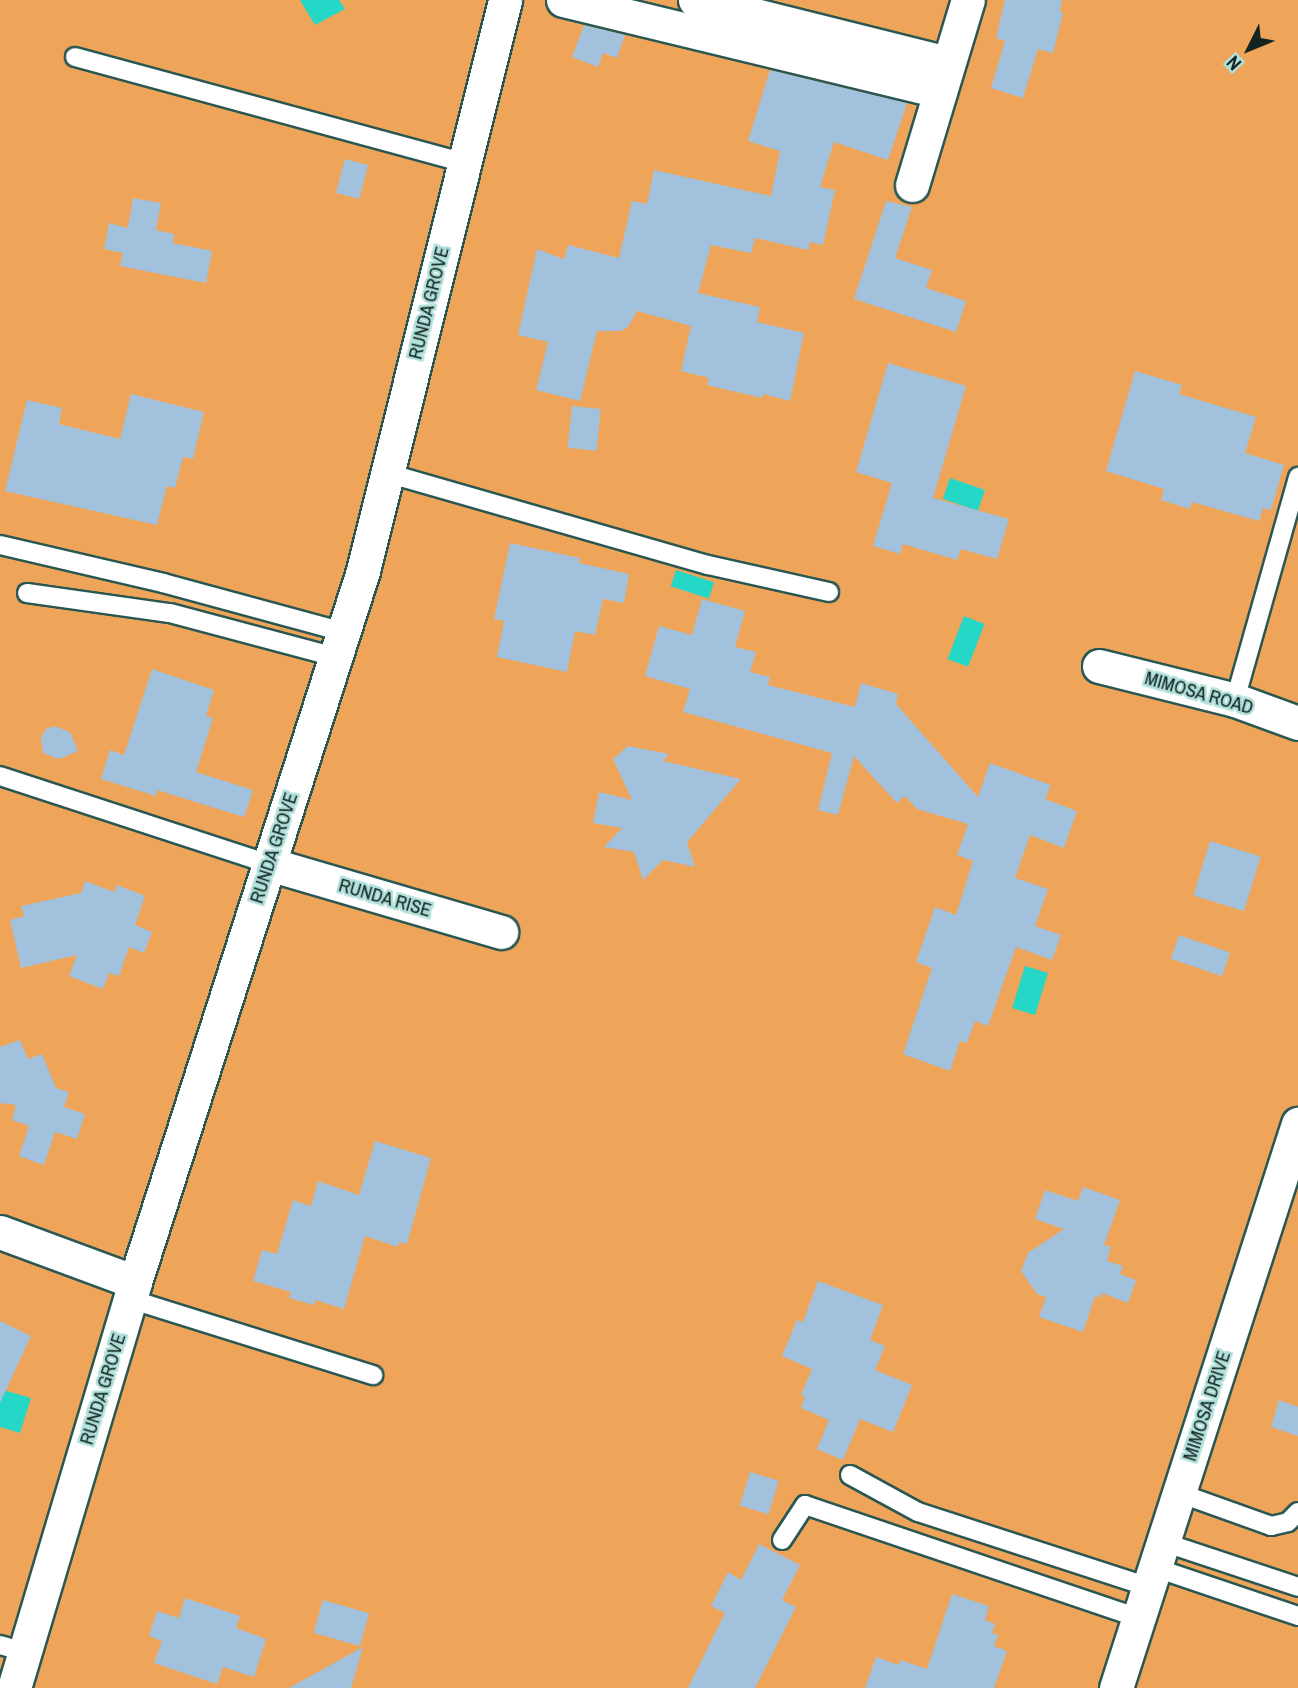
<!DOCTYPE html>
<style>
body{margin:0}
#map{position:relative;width:1298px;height:1688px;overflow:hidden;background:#afdfd8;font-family:"Archivo Narrow",sans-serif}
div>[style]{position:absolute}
.green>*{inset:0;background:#eea55a;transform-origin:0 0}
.water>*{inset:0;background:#24d7c7;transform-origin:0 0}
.building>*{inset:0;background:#a2c1dc;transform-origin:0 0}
.roads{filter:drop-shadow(2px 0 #2a5752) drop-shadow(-2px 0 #2a5752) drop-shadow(0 2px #2a5752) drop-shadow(0 -2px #2a5752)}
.service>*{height:18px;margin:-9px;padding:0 9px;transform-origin:9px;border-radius:9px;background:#fff}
.minor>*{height:33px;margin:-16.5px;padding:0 16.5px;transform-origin:16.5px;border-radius:16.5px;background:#fff}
span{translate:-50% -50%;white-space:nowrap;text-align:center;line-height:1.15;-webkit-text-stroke:5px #afdfd8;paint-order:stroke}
.street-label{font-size:19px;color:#132523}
.north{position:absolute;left:1214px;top:14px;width:70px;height:70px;-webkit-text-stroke:5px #afdfd8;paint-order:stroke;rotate:227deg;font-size:19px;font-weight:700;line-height:28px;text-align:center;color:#132523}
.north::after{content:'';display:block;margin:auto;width:24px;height:32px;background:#132523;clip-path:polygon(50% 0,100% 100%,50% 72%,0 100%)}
</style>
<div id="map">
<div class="green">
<div style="left:0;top:0;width:1298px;height:1688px"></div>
</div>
<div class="water">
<div style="clip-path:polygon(300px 0,339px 0,345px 9px,315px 25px)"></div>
<div style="left:950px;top:478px;width:37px;height:22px;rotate:19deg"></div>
<div style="left:676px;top:570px;width:40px;height:17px;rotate:18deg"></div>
<div style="left:964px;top:616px;width:22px;height:46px;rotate:21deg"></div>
<div style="left:1025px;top:966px;width:24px;height:44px;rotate:17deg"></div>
<div style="clip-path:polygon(0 1389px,31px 1398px,20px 1433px,0 1427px)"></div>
</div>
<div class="building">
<div style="clip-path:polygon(1005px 0,1062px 0,1060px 12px,1063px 13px,1053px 53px,1038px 49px,1023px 98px,991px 88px,1005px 41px,996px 38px)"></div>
<div style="clip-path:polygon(584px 25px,625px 35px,617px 58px,603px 53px,598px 67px,572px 57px)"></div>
<div style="clip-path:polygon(770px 70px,907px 103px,888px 160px,834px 142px,820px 187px,835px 190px,823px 245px,810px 242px,808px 250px,755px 238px,751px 253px,711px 245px,698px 293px,760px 307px,757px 322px,804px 333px,790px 401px,763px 394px,762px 398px,707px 385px,709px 378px,681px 371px,691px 326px,637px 311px,628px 327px,621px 331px,597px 331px,580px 401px,536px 390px,548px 342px,518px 335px,537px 249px,564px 259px,568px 245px,619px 258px,632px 201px,647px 204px,654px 170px,771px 196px,780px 151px,748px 141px)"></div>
<div style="left:345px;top:159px;width:24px;height:35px;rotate:15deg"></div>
<div style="clip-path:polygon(133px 198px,161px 203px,156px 230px,174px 234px,173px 243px,212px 251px,206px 283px,120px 266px,123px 253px,104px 249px,109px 223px,128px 228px)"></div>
<div style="clip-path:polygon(886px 201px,912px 207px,895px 258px,932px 270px,926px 288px,966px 301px,956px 332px,854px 299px)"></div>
<div style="clip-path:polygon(888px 363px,966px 386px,933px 498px,1009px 519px,997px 559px,961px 549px,957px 560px,903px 544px,900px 554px,873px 546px,892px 483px,856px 472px)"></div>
<div style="clip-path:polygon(1135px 371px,1182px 385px,1179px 394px,1256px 417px,1245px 453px,1284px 465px,1271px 510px,1263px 508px,1259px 521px,1192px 502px,1190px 509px,1161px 500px,1164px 489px,1106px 471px)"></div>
<div style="clip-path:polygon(131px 394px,204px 412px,193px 459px,183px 457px,175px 488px,167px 486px,157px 525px,5px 491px,27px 400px,62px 408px,59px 424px,120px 439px)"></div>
<div style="left:572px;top:406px;width:29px;height:42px;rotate:6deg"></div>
<div style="clip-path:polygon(510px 543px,580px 558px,579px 563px,629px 574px,624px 603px,603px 599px,595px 635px,575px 631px,567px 672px,497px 657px,504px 621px,494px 619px)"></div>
<div style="clip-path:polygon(702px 599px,745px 611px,735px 647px,756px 652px,750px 672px,770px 677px,768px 685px,855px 707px,861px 683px,898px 694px,896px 704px,978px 797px,990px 763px,1051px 785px,1045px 799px,1077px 811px,1064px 848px,1030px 835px,1015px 878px,1048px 889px,1035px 926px,1061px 935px,1052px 960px,1016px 947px,988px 1026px,975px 1021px,967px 1043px,960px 1041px,950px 1071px,903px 1054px,932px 968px,916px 962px,935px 907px,956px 915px,973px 861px,957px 855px,968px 824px,917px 809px,905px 796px,897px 803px,854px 756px,838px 815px,818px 810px,832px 753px,683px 712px,690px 689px,645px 676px,659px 626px,692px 635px)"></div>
<div style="clip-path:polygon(152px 669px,214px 690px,206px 716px,213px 718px,196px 772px,253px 790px,244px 817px,157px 790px,156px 796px,101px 779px,110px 750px,124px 755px)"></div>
<div style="clip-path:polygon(54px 726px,70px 732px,78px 751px,59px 759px,43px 753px,41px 737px,46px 729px)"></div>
<div style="clip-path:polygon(628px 746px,669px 754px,663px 761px,741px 779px,687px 842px,695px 867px,663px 860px,643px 880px,634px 852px,604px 847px,622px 828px,593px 823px,599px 792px,632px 800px,613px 759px)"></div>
<div style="left:1210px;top:841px;width:53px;height:57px;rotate:17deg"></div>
<div style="clip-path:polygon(85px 881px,114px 892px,117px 885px,145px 896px,135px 925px,152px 932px,144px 953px,129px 947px,119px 976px,109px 973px,103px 989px,69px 976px,77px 955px,21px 968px,10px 920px,24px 916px,21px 906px,81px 893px)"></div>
<div style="left:1179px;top:935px;width:54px;height:25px;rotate:19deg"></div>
<div style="clip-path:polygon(20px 1040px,28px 1059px,42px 1054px,56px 1088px,69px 1092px,64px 1107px,85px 1114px,77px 1139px,55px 1132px,44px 1165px,19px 1156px,29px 1126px,12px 1120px,16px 1105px,0 1103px,0 1047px)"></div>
<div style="clip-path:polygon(375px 1141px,431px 1158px,407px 1244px,399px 1242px,398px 1247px,365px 1236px,344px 1309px,315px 1300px,314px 1305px,289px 1298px,291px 1292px,253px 1281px,262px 1250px,277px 1254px,293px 1200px,311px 1206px,318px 1181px,359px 1195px)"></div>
<div style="clip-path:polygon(1083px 1187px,1120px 1200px,1104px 1245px,1111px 1247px,1107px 1261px,1123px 1266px,1120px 1274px,1136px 1280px,1128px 1303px,1102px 1293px,1100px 1298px,1095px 1296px,1083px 1332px,1039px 1317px,1046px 1297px,1037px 1294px,1021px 1271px,1028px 1253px,1064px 1229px,1035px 1219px,1045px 1190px,1078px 1201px)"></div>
<div style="clip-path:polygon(818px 1281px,883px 1305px,870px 1340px,885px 1346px,875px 1370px,912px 1385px,893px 1432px,860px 1419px,843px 1460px,817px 1449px,829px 1420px,801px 1408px,805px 1396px,801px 1395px,812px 1369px,782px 1356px,797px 1320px,803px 1322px)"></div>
<div style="clip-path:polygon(0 1321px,31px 1336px,0 1403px)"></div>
<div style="clip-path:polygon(1279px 1400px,1298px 1407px,1298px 1436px,1271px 1427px)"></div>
<div style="left:750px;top:1472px;width:30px;height:35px;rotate:17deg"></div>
<div style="clip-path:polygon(759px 1544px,800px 1565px,782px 1600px,796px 1607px,755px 1688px,688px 1688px,725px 1613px,711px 1606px,728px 1572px,741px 1580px)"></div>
<div style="clip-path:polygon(952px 1594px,989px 1606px,985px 1620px,995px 1624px,992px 1633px,998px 1635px,994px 1646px,1007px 1651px,994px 1688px,865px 1688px,876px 1657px,899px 1665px,900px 1660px,927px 1669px)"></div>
<div style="clip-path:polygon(185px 1598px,240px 1616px,236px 1628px,266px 1639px,254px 1677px,223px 1667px,217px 1684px,154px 1663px,162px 1641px,149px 1636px,157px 1611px,179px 1618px)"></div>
<div style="left:323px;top:1600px;width:48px;height:34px;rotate:16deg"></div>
<div style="clip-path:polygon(363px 1647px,351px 1688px,289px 1688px)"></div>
</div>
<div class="roads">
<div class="service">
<div style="left:75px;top:57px;width:403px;rotate:15.2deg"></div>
<div style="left:387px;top:473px;width:334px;rotate:16deg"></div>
<div style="left:708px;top:565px;width:124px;rotate:12.6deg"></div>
<div style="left:0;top:545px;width:167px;rotate:13.1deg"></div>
<div style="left:163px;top:583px;width:187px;rotate:15.2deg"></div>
<div style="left:27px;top:593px;width:144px;rotate:8deg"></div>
<div style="left:170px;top:613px;width:171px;rotate:14.9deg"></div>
<div style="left:1235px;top:700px;width:232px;rotate:-74.2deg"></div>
<div style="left:0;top:776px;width:283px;rotate:18.1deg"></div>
<div style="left:130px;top:1299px;width:255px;rotate:17.4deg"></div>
<div style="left:850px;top:1475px;width:77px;rotate:28.6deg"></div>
<div style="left:918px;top:1512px;width:243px;rotate:18deg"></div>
<div style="left:1179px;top:1493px;width:98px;rotate:19.7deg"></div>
<div style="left:1271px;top:1526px;width:17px;rotate:-13deg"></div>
<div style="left:1288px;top:1522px;width:14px;rotate:-45deg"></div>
<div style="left:782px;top:1540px;width:42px;rotate:-56.7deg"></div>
<div style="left:805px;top:1505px;width:353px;rotate:18.7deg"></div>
<div style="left:1163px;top:1542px;width:142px;rotate:18.4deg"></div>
<div style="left:1156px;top:1568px;width:150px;rotate:18.7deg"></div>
<div style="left:0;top:1645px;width:26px;rotate:16deg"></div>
</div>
<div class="minor">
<div style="left:563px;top:0;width:388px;rotate:13.6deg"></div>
<div style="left:695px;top:0;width:261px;rotate:14deg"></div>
<div style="left:912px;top:185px;width:193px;rotate:-73.2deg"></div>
<div style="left:1099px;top:666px;width:140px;rotate:14deg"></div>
<div style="left:1235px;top:700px;width:67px;rotate:20.1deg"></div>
<div style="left:269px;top:864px;width:242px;rotate:16.3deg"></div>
<div style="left:0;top:1232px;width:144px;rotate:20.3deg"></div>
<div style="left:14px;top:1688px;width:424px;rotate:-73.4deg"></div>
<div style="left:135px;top:1282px;width:747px;rotate:-72.22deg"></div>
<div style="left:363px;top:571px;width:588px;rotate:-76.03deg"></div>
<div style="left:1116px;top:1688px;width:593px;rotate:-72.12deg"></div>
</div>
</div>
<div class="street-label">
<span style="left:429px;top:303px;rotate:-76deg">RUNDA GROVE</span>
<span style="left:1199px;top:693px;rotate:16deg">MIMOSA ROAD</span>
<span style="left:274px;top:848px;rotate:-72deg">RUNDA GROVE</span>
<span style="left:385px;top:898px;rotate:16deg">RUNDA RISE</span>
<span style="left:103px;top:1389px;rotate:-73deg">RUNDA GROVE</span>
<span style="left:1207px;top:1406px;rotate:-72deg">MIMOSA DRIVE</span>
</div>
<div class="north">N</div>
</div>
